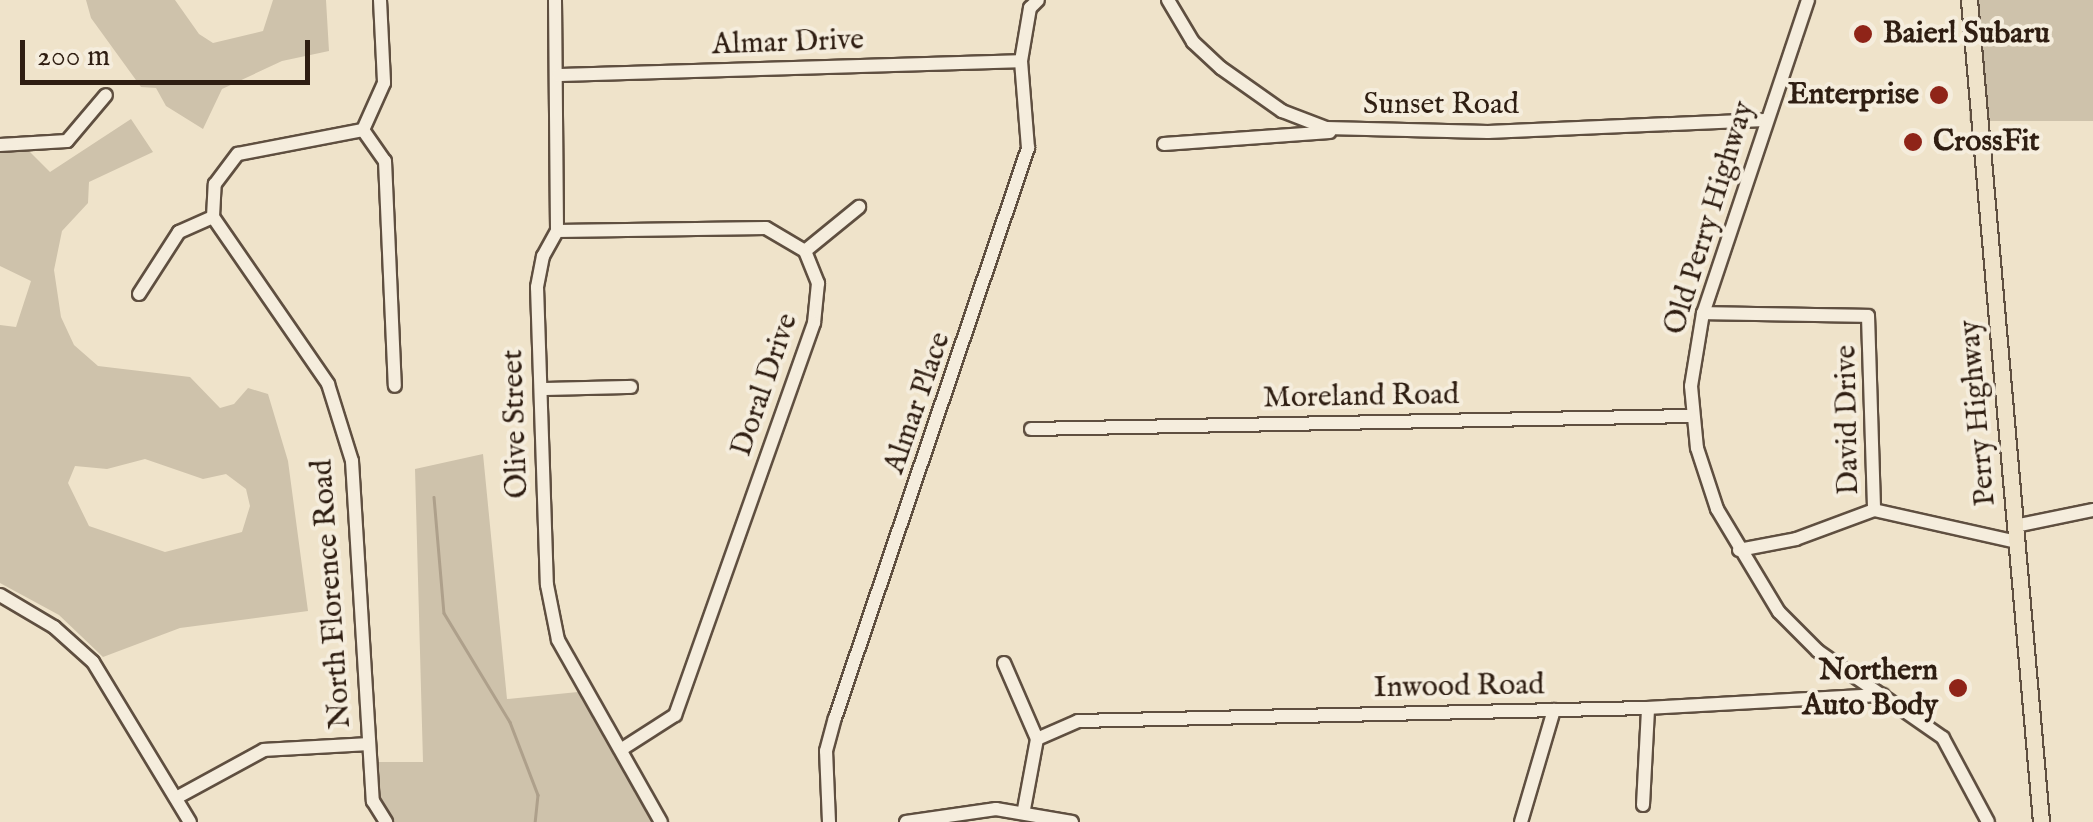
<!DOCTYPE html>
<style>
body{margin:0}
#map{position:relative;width:2093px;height:822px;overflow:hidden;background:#efe3ca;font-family:"IM FELL English",serif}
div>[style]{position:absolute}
.green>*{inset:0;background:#cec2ab;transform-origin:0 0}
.stream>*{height:2.5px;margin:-1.25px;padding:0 1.25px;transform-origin:1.25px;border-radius:1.25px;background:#aea08b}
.roads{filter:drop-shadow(2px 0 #5f4f40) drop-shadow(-2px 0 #5f4f40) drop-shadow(0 2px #5f4f40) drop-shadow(0 -2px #5f4f40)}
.minor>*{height:12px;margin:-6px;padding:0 6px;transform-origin:6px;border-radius:6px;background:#f5eddd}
.major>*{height:15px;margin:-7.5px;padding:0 7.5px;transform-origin:7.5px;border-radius:7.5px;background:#efe3ca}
.dots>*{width:28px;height:28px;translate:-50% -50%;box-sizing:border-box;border:5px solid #f5eddd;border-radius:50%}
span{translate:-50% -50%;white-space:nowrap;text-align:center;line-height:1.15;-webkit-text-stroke:8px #f5eddd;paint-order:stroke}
.poi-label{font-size:30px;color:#2f1e12;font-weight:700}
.left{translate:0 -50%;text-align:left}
.right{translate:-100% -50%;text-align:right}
.street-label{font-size:30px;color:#2f1e12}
.scale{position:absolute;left:20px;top:40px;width:290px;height:45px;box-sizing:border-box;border:5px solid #2f1e12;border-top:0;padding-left:12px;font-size:30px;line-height:35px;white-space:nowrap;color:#2f1e12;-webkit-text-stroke:8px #f5eddd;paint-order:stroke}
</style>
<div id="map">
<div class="green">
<div style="clip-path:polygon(86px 0,175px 0,199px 34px,213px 43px,263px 31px,273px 0,326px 0,329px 51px,282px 61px,222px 89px,203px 129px,166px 106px,156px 88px,141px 87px,91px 18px)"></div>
<div style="left:1969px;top:0;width:124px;height:121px"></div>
<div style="clip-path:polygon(evenodd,131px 119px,153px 152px,89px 182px,88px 203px,62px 231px,54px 270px,61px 317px,74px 345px,98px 366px,190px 377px,220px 408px,234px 404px,248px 388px,268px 394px,288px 461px,308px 611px,180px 628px,103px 657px,59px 615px,0 583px,0 325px,16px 327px,31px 281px,0 266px,0 149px,29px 151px,50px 172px,131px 119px,145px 459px,203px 479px,226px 474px,246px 489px,250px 506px,242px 532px,165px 552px,89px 526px,68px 483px,75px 466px,107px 469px,145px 459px)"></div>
<div style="clip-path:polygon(483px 454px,507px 699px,588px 691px,661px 822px,386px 822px,377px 812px,369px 762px,423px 762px,415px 469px)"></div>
</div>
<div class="stream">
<div style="left:434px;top:497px;width:116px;rotate:85.1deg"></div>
<div style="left:444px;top:613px;width:127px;rotate:58.8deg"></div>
<div style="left:510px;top:722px;width:78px;rotate:69deg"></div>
<div style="left:538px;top:795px;width:27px;rotate:96deg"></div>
</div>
<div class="roads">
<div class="minor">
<div style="left:380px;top:0;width:83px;rotate:87.2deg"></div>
<div style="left:384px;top:83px;width:51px;rotate:114.1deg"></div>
<div style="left:363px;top:130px;width:38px;rotate:55deg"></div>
<div style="left:385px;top:161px;width:225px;rotate:87.5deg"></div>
<div style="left:555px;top:0;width:231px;rotate:89.5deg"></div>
<div style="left:557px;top:231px;width:29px;rotate:119deg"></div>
<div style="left:543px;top:256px;width:32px;rotate:101deg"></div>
<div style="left:537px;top:287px;width:298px;rotate:88.1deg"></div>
<div style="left:547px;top:585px;width:56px;rotate:78.7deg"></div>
<div style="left:558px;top:640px;width:209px;rotate:60.5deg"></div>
<div style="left:1168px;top:0;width:49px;rotate:59.2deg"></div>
<div style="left:1193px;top:42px;width:38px;rotate:43deg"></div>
<div style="left:1221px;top:68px;width:75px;rotate:35.2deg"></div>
<div style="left:1282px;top:111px;width:47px;rotate:21.1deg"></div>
<div style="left:1326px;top:128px;width:162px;rotate:1.4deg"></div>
<div style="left:1488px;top:132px;width:277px;rotate:-2.5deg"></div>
<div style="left:1808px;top:0;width:330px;rotate:108.5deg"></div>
<div style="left:1703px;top:313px;width:74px;rotate:99.3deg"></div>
<div style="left:1691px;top:386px;width:62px;rotate:84.5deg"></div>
<div style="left:1697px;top:448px;width:64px;rotate:71.8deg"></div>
<div style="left:1717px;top:509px;width:120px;rotate:59deg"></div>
<div style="left:1779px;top:612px;width:55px;rotate:45deg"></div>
<div style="left:1818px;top:651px;width:152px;rotate:34.8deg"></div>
<div style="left:1943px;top:738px;width:95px;rotate:61.8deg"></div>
<div style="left:558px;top:75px;width:463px;rotate:-1.7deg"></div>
<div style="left:1164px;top:144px;width:166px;rotate:-4.1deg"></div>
<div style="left:0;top:145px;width:67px;rotate:-3.4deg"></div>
<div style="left:67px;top:141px;width:60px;rotate:-49.7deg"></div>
<div style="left:213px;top:217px;width:203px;rotate:55.4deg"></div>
<div style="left:328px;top:384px;width:81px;rotate:72.7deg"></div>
<div style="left:352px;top:461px;width:341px;rotate:86.5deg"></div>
<div style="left:373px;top:801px;width:25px;rotate:58deg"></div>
<div style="left:557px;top:231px;width:209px;rotate:-0.8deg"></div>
<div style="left:766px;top:228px;width:45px;rotate:30.5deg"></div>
<div style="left:805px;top:251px;width:35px;rotate:68deg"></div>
<div style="left:818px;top:283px;width:40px;rotate:95.7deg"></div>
<div style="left:814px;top:323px;width:416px;rotate:109.5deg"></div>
<div style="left:675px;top:715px;width:63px;rotate:147.3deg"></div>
<div style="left:805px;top:251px;width:70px;rotate:-39.2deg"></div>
<div style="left:139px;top:294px;width:74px;rotate:-57.2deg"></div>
<div style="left:179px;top:232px;width:37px;rotate:-24deg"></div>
<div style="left:213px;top:217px;width:33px;rotate:-87deg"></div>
<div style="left:215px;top:184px;width:38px;rotate:-53deg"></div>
<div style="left:238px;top:154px;width:127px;rotate:-10.9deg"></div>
<div style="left:1703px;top:313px;width:165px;rotate:1deg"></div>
<div style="left:1868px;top:316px;width:194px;rotate:88.2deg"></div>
<div style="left:541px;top:389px;width:90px;rotate:-1.3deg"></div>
<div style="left:1031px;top:429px;width:661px;rotate:-1.13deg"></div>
<div style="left:2015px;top:526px;width:80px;rotate:-11.6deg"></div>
<div style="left:1739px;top:550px;width:58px;rotate:-10.9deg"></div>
<div style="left:1796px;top:539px;width:83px;rotate:-20.4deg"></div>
<div style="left:1874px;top:510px;width:147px;rotate:12.6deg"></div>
<div style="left:0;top:595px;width:63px;rotate:30.7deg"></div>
<div style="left:54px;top:627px;width:52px;rotate:41.9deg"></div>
<div style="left:93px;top:662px;width:187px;rotate:58.8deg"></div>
<div style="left:1004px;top:663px;width:83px;rotate:66.5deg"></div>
<div style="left:1037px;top:739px;width:71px;rotate:100.5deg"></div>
<div style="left:1037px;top:739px;width:45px;rotate:-23.7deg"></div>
<div style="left:1078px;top:721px;width:570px;rotate:-1.31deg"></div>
<div style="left:1648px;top:708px;width:235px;rotate:-3.2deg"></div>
<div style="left:176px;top:798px;width:100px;rotate:-28.6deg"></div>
<div style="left:264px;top:750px;width:104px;rotate:-3.3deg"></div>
<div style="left:1643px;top:805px;width:97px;rotate:-87deg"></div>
<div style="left:829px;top:822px;width:71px;rotate:-92.4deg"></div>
<div style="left:826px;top:751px;width:34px;rotate:-75deg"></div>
<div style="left:835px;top:718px;width:602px;rotate:-71.29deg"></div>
<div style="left:1028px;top:148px;width:87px;rotate:-94.6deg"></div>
<div style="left:1021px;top:61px;width:54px;rotate:-80.4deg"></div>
<div style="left:1030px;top:8px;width:11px;rotate:-45deg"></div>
<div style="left:906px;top:822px;width:91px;rotate:-8.2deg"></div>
<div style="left:996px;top:809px;width:77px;rotate:9.7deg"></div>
<div style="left:1521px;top:822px;width:117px;rotate:-73.6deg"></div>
</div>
<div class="major">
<div style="left:1969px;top:0;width:825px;rotate:84.99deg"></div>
</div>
</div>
<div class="dots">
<div style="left:1863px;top:34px;background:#8f2418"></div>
<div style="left:1939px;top:95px;background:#8f2418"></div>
<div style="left:1913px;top:142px;background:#8f2418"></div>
<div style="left:1958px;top:688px;background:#8f2418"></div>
</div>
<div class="poi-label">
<span class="left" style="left:1883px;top:34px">Baierl Subaru</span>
<span class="right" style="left:1919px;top:95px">Enterprise</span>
<span class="left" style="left:1933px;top:142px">CrossFit</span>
<span class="right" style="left:1938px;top:688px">Northern<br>Auto Body</span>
</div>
<div class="street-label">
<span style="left:788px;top:43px;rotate:-2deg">Almar Drive</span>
<span style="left:1441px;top:105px">Sunset Road</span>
<span style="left:1710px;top:218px;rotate:-73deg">Old Perry Highway</span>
<span style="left:765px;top:385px;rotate:-71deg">Doral Drive</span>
<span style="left:1361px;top:397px;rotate:-1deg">Moreland Road</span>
<span style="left:918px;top:403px;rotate:-71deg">Almar Place</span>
<span style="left:1978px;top:413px;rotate:-95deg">Perry Highway</span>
<span style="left:1848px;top:420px;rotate:-91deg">David Drive</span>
<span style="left:516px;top:424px;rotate:-92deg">Olive Street</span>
<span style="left:332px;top:594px;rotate:-94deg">North Florence Road</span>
<span style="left:1459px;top:687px;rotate:-1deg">Inwood Road</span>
</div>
<div class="scale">200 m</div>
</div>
